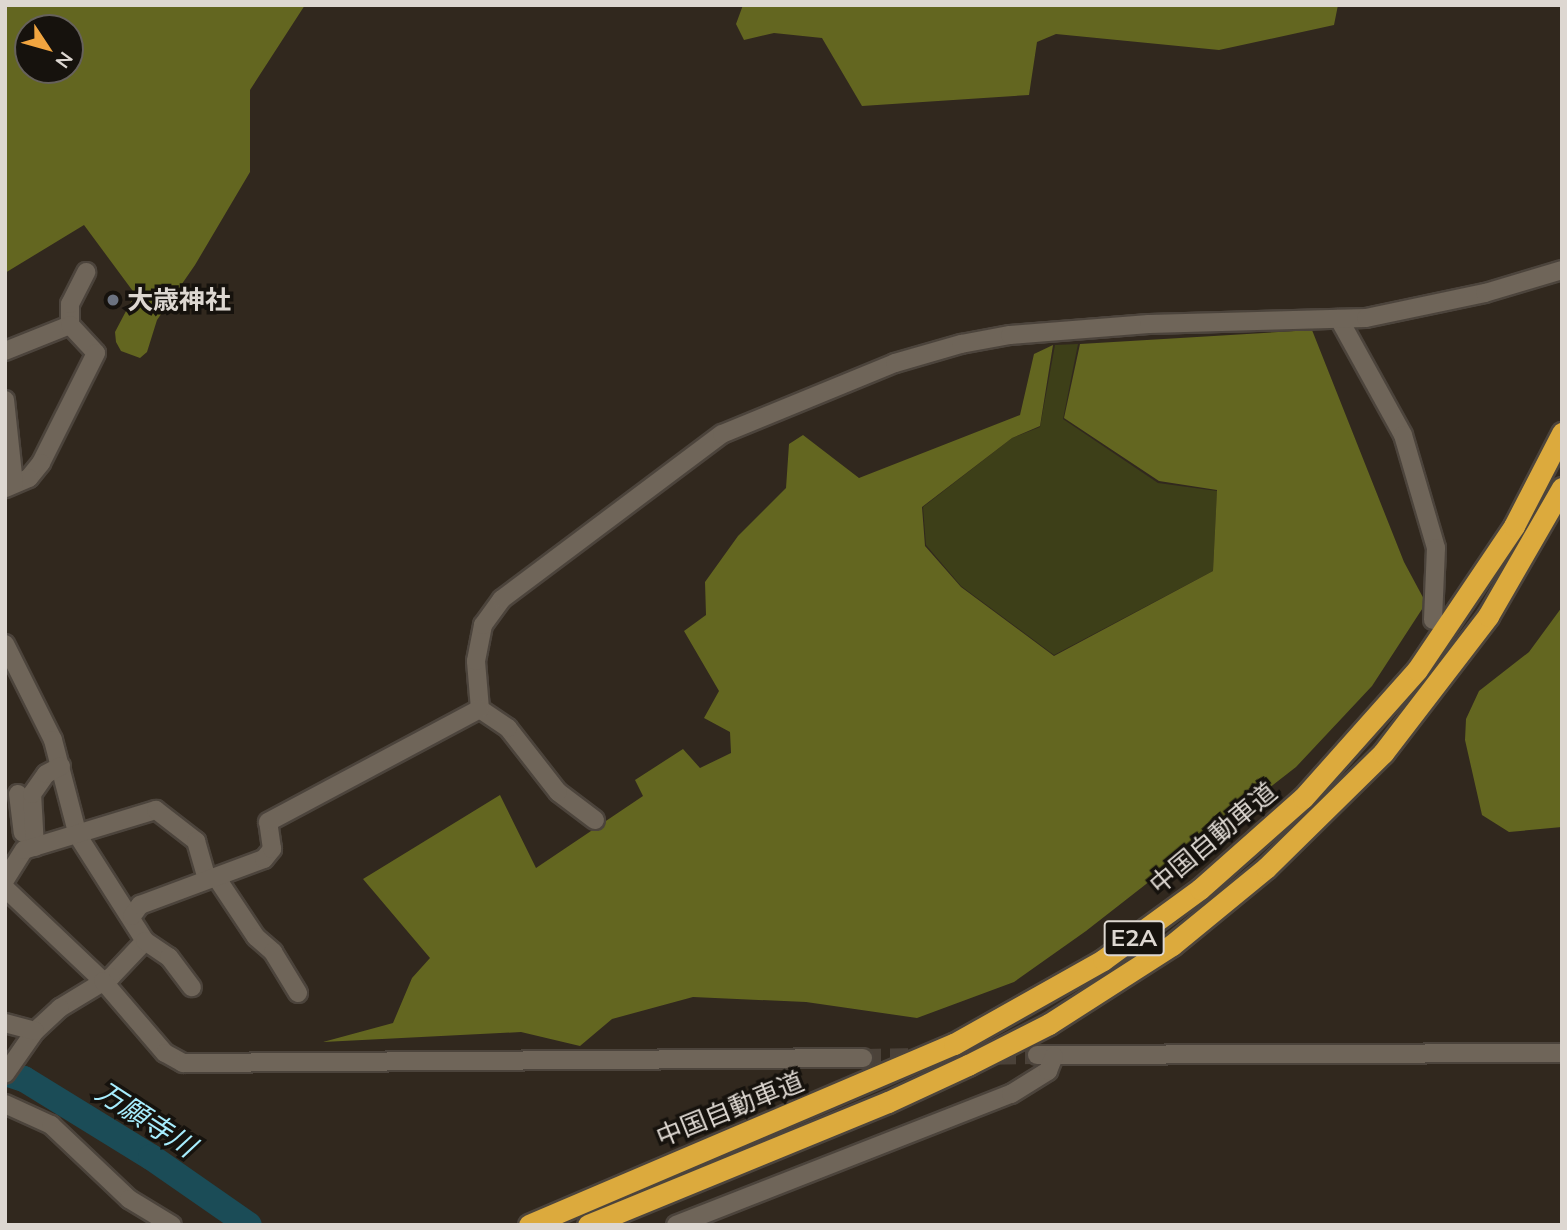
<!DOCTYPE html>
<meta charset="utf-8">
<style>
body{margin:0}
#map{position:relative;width:1567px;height:1230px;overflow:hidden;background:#31281e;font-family:Mulish,"Noto Sans JP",sans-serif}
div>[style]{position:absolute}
.green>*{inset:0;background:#3d3f18}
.forest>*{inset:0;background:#636620}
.river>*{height:26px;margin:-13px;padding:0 13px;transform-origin:13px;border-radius:13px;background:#1b4c57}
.minor-tunnel>*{height:18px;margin-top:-9px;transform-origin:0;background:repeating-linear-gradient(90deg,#4b4239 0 18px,transparent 0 27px)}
.roads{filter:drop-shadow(2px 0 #4c443c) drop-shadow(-2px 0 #4c443c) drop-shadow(0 2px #4c443c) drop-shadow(0 -2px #4c443c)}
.minor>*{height:18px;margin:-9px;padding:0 9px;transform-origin:9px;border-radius:9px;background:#6f6559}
.highway>*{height:21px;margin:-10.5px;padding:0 10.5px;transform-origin:10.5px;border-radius:10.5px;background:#dcaa3d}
.dots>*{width:19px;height:19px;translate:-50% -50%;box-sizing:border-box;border:4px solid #16120d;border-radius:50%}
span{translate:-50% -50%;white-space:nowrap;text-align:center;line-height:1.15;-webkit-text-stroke:7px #16120d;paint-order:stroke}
.shield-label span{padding:2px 5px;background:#16120d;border:2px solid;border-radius:5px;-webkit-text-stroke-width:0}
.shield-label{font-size:24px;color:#ddd7d1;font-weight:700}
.poi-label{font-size:26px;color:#ddd7d1;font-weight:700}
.left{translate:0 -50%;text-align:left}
.street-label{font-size:26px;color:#ddd7d1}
.water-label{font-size:28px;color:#a7edfe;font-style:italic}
.frame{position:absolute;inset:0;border:7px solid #ddd7d1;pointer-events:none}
.north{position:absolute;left:14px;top:14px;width:70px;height:70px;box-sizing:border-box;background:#16120d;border:2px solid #66615b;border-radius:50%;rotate:126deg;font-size:19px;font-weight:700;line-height:28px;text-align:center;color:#ddd7d1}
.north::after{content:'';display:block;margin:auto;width:24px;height:32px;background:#f1a540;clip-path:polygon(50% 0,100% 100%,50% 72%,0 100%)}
</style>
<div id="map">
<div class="green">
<div style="clip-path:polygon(1078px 344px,1063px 419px,1158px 483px,1217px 491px,1213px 571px,1054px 655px,961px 586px,926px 545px,923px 507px,1012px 438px,1040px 427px,1055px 345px)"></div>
</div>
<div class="forest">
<div style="clip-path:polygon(evenodd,5px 5px,305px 5px,250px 90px,250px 172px,195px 265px,157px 320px,147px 352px,140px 358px,121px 351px,116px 342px,115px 332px,135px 294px,84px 225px,5px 273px,5px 5px,28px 28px,70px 28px,70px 70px,28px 70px,28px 28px)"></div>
<div style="clip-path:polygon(743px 5px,1338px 5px,1334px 25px,1219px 50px,1056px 34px,1037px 42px,1029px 95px,862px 106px,822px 38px,774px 33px,744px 40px,736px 24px)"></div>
<div style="clip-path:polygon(1312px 330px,1404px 562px,1426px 603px,1372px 686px,1296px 767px,1086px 931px,1014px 982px,917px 1018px,806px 1002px,693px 997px,612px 1019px,580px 1046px,521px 1032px,323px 1042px,393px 1023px,412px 978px,430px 958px,363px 879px,500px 795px,536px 868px,643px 796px,635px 780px,683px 749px,700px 768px,731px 753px,730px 732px,704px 718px,719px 691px,684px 631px,706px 615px,705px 582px,738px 536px,786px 488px,789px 444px,803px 435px,859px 478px,1020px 415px,1034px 354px,1053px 345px,1040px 426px,1012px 438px,922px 507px,925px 546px,961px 587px,1054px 656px,1213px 571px,1217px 490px,1159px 481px,1064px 418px,1080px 344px)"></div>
<div style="clip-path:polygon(1562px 607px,1562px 827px,1509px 832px,1482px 815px,1465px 740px,1466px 719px,1479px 691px,1529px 652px)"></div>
</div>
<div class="river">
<div style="left:5px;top:1073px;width:20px;rotate:18deg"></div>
<div style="left:24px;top:1079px;width:149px;rotate:31.6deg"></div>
<div style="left:151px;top:1157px;width:119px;rotate:34.8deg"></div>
</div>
<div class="minor-tunnel">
<div style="left:863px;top:1058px;width:174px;rotate:-1deg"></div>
</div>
<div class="roads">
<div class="minor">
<div style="left:1339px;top:319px;width:132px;rotate:61.1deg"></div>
<div style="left:1403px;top:435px;width:118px;rotate:73.7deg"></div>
<div style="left:1436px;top:548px;width:72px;rotate:92.4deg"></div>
<div style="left:70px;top:325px;width:21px;rotate:-90deg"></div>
<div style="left:70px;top:304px;width:36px;rotate:-63deg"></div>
<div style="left:5px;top:351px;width:70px;rotate:-21.8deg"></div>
<div style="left:70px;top:325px;width:38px;rotate:47deg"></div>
<div style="left:96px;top:353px;width:123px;rotate:116.6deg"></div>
<div style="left:41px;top:463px;width:19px;rotate:129deg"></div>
<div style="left:29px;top:478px;width:26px;rotate:157deg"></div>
<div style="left:5px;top:400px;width:84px;rotate:83.9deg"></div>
<div style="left:5px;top:644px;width:107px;rotate:63.4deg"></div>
<div style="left:53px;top:740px;width:99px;rotate:75.4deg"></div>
<div style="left:78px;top:836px;width:125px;rotate:57.5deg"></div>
<div style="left:145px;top:941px;width:50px;rotate:133.4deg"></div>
<div style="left:111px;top:977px;width:60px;rotate:148.7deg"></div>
<div style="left:60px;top:1008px;width:34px;rotate:137deg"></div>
<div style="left:35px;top:1031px;width:52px;rotate:124.9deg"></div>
<div style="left:18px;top:794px;width:39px;rotate:83deg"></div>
<div style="left:595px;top:820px;width:46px;rotate:-142.9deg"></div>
<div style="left:558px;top:792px;width:81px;rotate:-128deg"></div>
<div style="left:508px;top:728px;width:34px;rotate:-146deg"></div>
<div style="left:480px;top:709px;width:48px;rotate:-94.8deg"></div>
<div style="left:476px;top:661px;width:37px;rotate:-79deg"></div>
<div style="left:483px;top:625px;width:32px;rotate:-54deg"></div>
<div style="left:502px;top:599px;width:275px;rotate:-36.9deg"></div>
<div style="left:722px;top:434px;width:187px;rotate:-22.3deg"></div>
<div style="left:895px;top:363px;width:69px;rotate:-16.1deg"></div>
<div style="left:961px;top:344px;width:50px;rotate:-10.4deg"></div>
<div style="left:1010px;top:335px;width:139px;rotate:-4.5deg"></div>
<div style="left:1149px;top:324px;width:217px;rotate:-1.6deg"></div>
<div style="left:1366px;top:318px;width:122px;rotate:-11.9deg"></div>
<div style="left:1485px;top:293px;width:80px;rotate:-16.6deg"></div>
<div style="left:35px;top:847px;width:53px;rotate:-93.2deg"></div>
<div style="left:32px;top:794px;width:24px;rotate:-55deg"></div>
<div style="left:46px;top:774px;width:17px;rotate:-28deg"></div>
<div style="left:216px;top:877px;width:72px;rotate:56.3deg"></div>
<div style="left:256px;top:937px;width:23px;rotate:41deg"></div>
<div style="left:273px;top:952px;width:48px;rotate:58.6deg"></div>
<div style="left:5px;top:880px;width:36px;rotate:-58deg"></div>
<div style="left:24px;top:850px;width:138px;rotate:-16.9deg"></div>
<div style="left:156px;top:810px;width:51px;rotate:37.8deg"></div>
<div style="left:196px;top:841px;width:37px;rotate:74deg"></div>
<div style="left:5px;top:888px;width:135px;rotate:43.5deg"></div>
<div style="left:103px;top:981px;width:95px;rotate:49.3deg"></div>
<div style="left:165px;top:1053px;width:21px;rotate:29deg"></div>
<div style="left:183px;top:1063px;width:680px;rotate:-0.42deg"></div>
<div style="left:132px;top:916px;width:14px;rotate:-54deg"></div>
<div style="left:140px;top:905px;width:132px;rotate:-20.4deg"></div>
<div style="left:264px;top:859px;width:13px;rotate:-51deg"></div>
<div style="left:272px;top:849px;width:27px;rotate:-98deg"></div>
<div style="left:268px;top:822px;width:240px;rotate:-28.1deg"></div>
<div style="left:145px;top:941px;width:29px;rotate:34deg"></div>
<div style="left:169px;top:957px;width:38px;rotate:53deg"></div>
<div style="left:5px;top:1023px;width:31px;rotate:15deg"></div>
<div style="left:1037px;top:1055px;width:525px;rotate:-0.22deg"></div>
<div style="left:5px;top:1104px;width:51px;rotate:24.5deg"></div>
<div style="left:51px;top:1125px;width:108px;rotate:43.5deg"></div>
<div style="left:129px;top:1199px;width:50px;rotate:31.2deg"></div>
<div style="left:676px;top:1225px;width:360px;rotate:-21.4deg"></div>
<div style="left:1011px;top:1094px;width:44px;rotate:-31.9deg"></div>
<div style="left:1048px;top:1071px;width:16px;rotate:-68deg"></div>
</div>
<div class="highway">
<div style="left:529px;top:1225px;width:462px;rotate:-23.1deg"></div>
<div style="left:954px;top:1044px;width:171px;rotate:-29.4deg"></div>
<div style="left:1103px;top:960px;width:120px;rotate:-36.2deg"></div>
<div style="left:1200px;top:889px;width:137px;rotate:-41.5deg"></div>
<div style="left:1303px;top:798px;width:171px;rotate:-48.3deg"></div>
<div style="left:1417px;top:670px;width:174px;rotate:-56deg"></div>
<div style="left:1514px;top:526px;width:105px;rotate:-62.7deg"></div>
<div style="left:588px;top:1225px;width:324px;rotate:-22.3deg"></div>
<div style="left:888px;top:1102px;width:88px;rotate:-24.8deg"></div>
<div style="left:968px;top:1065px;width:91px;rotate:-26.8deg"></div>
<div style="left:1049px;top:1024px;width:146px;rotate:-32.7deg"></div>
<div style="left:1172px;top:945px;width:122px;rotate:-39.3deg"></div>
<div style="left:1266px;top:868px;width:164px;rotate:-44.5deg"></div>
<div style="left:1383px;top:753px;width:173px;rotate:-52.5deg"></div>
<div style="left:1488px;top:616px;width:148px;rotate:-60deg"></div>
</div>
</div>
<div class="dots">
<div style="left:113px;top:300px;background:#6b7280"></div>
</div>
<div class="shield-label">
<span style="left:1134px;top:938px">E2A</span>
</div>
<div class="poi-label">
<span class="left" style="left:127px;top:300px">大歳神社</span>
</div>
<div class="street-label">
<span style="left:1213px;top:838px;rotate:-40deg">中国自動車道</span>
<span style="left:730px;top:1109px;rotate:-22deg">中国自動車道</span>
</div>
<div class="water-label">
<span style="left:146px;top:1119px;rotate:33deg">万願寺川</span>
</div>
<div class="frame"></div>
<div class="north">N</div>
</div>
